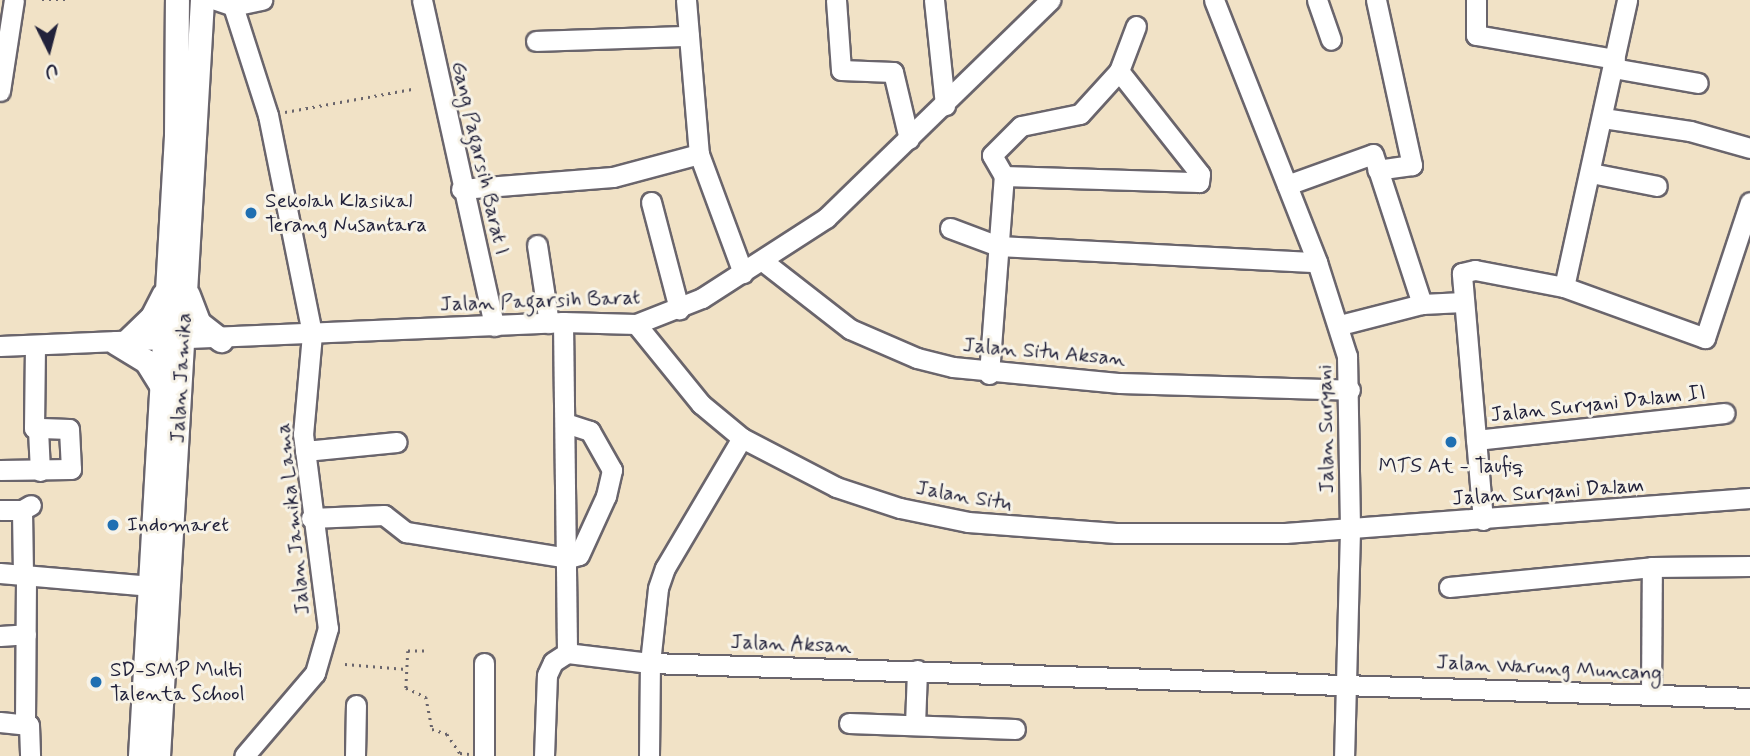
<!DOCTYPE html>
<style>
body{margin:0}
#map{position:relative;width:1750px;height:756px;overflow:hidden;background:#f1e2c6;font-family:Mynerve,sans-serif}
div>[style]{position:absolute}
.path>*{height:2.5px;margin-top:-1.25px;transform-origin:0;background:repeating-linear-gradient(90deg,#6a656c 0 2px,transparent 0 7px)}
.roads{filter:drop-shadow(2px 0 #6a656c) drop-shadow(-2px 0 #6a656c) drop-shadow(0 2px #6a656c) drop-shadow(0 -2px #6a656c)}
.minor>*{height:19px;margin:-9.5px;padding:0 9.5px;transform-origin:9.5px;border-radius:9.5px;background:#fff}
.major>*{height:23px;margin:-11.5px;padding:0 11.5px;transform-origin:11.5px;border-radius:11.5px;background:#fff}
.dots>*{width:19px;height:19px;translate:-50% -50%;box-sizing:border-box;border:4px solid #f7f3e8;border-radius:50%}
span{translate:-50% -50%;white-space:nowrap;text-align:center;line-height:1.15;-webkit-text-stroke:6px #f7f3e8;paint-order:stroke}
.street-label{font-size:21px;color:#22223b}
.poi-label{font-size:21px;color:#22223b}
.left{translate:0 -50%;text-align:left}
.north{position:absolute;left:14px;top:14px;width:70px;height:70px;-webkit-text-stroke:5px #f7f3e8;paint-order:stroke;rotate:174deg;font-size:19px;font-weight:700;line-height:28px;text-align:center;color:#22223b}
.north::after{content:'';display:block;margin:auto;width:24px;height:32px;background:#22223b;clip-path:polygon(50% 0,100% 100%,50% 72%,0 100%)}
</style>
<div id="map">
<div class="path">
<div style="left:42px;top:0;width:23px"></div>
<div style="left:285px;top:112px;width:129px;rotate:-10.3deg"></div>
<div style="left:424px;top:651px;width:16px;rotate:180deg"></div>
<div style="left:408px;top:651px;width:37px;rotate:93deg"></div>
<div style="left:406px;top:688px;width:22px;rotate:24deg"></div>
<div style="left:426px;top:697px;width:33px;rotate:79deg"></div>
<div style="left:432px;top:729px;width:16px;rotate:18deg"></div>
<div style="left:447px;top:734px;width:23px;rotate:56deg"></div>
<div style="left:460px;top:753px;width:9px;rotate:6deg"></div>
<div style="left:345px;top:664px;width:61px;rotate:4.7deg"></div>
</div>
<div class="roads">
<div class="minor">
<div style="left:216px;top:0;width:18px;rotate:19deg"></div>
<div style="left:233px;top:6px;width:114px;rotate:72.2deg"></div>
<div style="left:268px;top:115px;width:223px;rotate:78.6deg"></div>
<div style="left:312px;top:334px;width:100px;rotate:95.1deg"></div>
<div style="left:303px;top:434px;width:196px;rotate:82.7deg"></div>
<div style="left:328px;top:628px;width:47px;rotate:106.1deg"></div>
<div style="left:315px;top:673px;width:109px;rotate:130.5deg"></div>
<div style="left:422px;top:0;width:334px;rotate:77.5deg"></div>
<div style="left:686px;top:0;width:155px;rotate:85.2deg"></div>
<div style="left:699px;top:154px;width:127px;rotate:69.7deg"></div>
<div style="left:836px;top:0;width:70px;rotate:85.9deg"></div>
<div style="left:841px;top:70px;width:52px;rotate:2.2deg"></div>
<div style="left:893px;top:72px;width:69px;rotate:76.6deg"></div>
<div style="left:934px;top:0;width:106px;rotate:84deg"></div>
<div style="left:1214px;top:0;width:282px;rotate:68.5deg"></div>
<div style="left:1317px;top:262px;width:99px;rotate:72.3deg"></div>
<div style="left:1347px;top:356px;width:174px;rotate:89deg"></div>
<div style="left:1350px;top:530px;width:226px;rotate:91.5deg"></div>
<div style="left:1317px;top:0;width:42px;rotate:70.7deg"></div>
<div style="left:1376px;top:0;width:169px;rotate:77.7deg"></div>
<div style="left:1412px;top:165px;width:35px;rotate:172deg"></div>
<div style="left:1476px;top:0;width:35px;rotate:90deg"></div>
<div style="left:1476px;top:35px;width:141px;rotate:9.8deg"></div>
<div style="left:233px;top:6px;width:30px;rotate:-12deg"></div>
<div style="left:536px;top:41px;width:153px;rotate:-1.9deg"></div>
<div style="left:1613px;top:68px;width:86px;rotate:10deg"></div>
<div style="left:0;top:91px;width:92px;rotate:-81.3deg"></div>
<div style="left:1603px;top:118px;width:88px;rotate:8.5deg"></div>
<div style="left:1690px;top:131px;width:62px;rotate:15.8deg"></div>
<div style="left:1591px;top:173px;width:67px;rotate:11.1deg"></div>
<div style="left:1004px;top:176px;width:195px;rotate:1.8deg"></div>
<div style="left:1199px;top:182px;width:8px;rotate:-83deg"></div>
<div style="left:1200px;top:174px;width:131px;rotate:-128.2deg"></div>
<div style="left:1287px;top:185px;width:91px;rotate:-19.8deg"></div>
<div style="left:1373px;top:154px;width:158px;rotate:71.9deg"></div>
<div style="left:461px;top:189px;width:152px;rotate:-4.5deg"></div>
<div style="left:613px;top:177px;width:89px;rotate:-15deg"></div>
<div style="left:651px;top:202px;width:111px;rotate:75.3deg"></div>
<div style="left:950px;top:228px;width:51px;rotate:20.6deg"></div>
<div style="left:998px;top:246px;width:319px;rotate:2.9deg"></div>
<div style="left:537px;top:245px;width:79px;rotate:81.3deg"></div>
<div style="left:764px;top:262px;width:109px;rotate:37.9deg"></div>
<div style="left:850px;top:329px;width:73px;rotate:23.4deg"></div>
<div style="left:917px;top:358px;width:37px;rotate:14deg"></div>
<div style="left:953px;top:367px;width:168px;rotate:5.5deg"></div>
<div style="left:1120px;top:383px;width:230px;rotate:1.7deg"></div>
<div style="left:1564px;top:287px;width:294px;rotate:-77.6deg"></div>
<div style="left:563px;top:322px;width:331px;rotate:89.3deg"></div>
<div style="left:636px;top:324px;width:103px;rotate:50.9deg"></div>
<div style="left:701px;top:404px;width:53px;rotate:39.7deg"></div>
<div style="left:742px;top:438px;width:106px;rotate:27.5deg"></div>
<div style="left:836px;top:487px;width:67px;rotate:18.2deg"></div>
<div style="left:900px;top:508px;width:69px;rotate:11.6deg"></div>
<div style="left:968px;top:522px;width:148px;rotate:4.3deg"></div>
<div style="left:1116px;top:533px;width:169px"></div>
<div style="left:1285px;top:533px;width:466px;rotate:-4.3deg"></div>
<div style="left:1340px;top:325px;width:85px;rotate:-14.4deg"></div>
<div style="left:1422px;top:304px;width:41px;rotate:-2.8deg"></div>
<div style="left:0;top:346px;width:564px;rotate:-2.44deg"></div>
<div style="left:563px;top:322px;width:73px;rotate:1.6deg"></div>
<div style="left:636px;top:324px;width:71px;rotate:-21.5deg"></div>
<div style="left:702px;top:298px;width:148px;rotate:-32.8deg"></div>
<div style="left:826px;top:218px;width:313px;rotate:-44.2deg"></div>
<div style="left:989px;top:374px;width:199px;rotate:-85.7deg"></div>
<div style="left:1004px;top:176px;width:24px;rotate:-120deg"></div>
<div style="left:992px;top:155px;width:41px;rotate:-45deg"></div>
<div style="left:1021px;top:126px;width:60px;rotate:-11.5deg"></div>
<div style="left:1080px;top:114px;width:58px;rotate:-47.8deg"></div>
<div style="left:1119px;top:71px;width:48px;rotate:-69.3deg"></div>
<div style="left:38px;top:429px;width:42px;rotate:87.3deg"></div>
<div style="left:1476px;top:440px;width:250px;rotate:-6.2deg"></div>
<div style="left:305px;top:451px;width:92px;rotate:-5.6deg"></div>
<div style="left:0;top:470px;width:71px;rotate:-0.8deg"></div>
<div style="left:71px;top:469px;width:40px;rotate:-92.9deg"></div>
<div style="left:69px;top:429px;width:35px;rotate:-178deg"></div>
<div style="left:34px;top:428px;width:83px;rotate:-89.3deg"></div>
<div style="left:0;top:510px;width:22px"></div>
<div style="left:311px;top:518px;width:73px;rotate:-2.4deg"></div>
<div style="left:384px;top:515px;width:28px;rotate:38deg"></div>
<div style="left:406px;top:532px;width:165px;rotate:9.1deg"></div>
<div style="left:569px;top:558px;width:10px;rotate:-17deg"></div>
<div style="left:579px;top:555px;width:65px;rotate:-65.4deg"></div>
<div style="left:606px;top:496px;width:27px;rotate:-77deg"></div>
<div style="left:612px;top:470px;width:45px;rotate:-119.4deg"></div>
<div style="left:590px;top:431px;width:25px;rotate:-162deg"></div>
<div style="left:1483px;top:520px;width:248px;rotate:-94.9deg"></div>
<div style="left:1462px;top:273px;width:13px;rotate:-13deg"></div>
<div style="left:1475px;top:270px;width:91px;rotate:10.8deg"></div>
<div style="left:1564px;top:287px;width:150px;rotate:19.9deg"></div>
<div style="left:1705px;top:338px;width:143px;rotate:-71.7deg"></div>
<div style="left:0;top:573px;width:152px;rotate:4.9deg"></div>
<div style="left:23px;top:574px;width:64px;rotate:-90.9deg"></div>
<div style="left:22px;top:510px;width:10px;rotate:-29deg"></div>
<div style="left:1449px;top:587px;width:204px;rotate:-5.6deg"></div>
<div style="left:1652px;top:567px;width:98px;rotate:-0.6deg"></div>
<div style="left:0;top:636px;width:26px;rotate:-4deg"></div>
<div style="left:567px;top:653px;width:84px;rotate:6.9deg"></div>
<div style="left:650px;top:663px;width:1101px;rotate:1.82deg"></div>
<div style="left:1651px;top:695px;width:128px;rotate:-89.6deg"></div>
<div style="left:0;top:722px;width:29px;rotate:6deg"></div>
<div style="left:29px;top:725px;width:31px;rotate:88deg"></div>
<div style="left:25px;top:722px;width:148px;rotate:-89.6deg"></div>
<div style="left:849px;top:723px;width:166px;rotate:2.1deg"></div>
<div style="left:915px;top:725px;width:55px;rotate:-87.9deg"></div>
<div style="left:355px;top:756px;width:51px;rotate:-88.9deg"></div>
<div style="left:484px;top:756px;width:93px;rotate:-90deg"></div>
<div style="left:544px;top:756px;width:81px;rotate:-87.9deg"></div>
<div style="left:547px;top:675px;width:14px;rotate:-65deg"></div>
<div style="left:553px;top:662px;width:17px;rotate:-33deg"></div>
<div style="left:649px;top:756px;width:93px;rotate:-89.4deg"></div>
<div style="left:650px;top:663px;width:75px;rotate:-83.9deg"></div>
<div style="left:658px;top:588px;width:21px;rotate:-71deg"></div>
<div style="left:665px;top:568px;width:151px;rotate:-59.4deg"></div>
</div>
<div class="major">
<div style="left:188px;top:295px;width:30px;rotate:69deg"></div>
<div style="left:199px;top:323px;width:28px;rotate:38deg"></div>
<div style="left:116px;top:343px;width:35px;rotate:31deg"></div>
<div style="left:146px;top:361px;width:32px;rotate:58deg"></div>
<div style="left:125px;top:343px;width:37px;rotate:-44deg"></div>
<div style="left:152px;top:317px;width:25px;rotate:-63deg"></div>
<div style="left:140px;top:756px;width:621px;rotate:-86.68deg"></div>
<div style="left:176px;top:136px;width:136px;rotate:-89.6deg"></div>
<div style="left:158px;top:756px;width:757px;rotate:-86.67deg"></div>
</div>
</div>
<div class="dots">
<div style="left:251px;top:213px;background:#1f6fb2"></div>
<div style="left:1451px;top:442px;background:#1f6fb2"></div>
<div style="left:113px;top:525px;background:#1f6fb2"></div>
<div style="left:96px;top:682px;background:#1f6fb2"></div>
</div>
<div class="street-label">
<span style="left:480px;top:158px;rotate:77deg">Gang Pagarsih Barat I</span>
<span style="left:540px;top:301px;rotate:-2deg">Jalan Pagarsih Barat</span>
<span style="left:1044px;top:352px;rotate:5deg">Jalan Situ Aksan</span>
<span style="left:181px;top:378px;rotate:-87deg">Jalan Jamika</span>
<span style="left:1598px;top:404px;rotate:-6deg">Jalan Suryani Dalam II</span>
<span style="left:1326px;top:429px;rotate:-91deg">Jalan Suryani</span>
<span style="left:1548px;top:492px;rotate:-4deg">Jalan Suryani Dalam</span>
<span style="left:964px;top:496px;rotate:10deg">Jalan Situ</span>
<span style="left:293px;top:519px;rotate:-96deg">Jalan Jamika Lama</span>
<span style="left:791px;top:644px;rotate:2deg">Jalan Aksan</span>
<span style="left:1549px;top:668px;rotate:3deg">Jalan Warung Muncang</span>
</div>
<div class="poi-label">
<span class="left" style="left:265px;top:213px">Sekolah Klasikal<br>Terang Nusantara</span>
<span style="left:1451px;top:466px">MTS At - Taufiq</span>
<span class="left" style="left:127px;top:525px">Indomaret</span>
<span class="left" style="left:110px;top:682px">SD-SMP Multi<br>Talenta School</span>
</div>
<div class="north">U</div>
</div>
